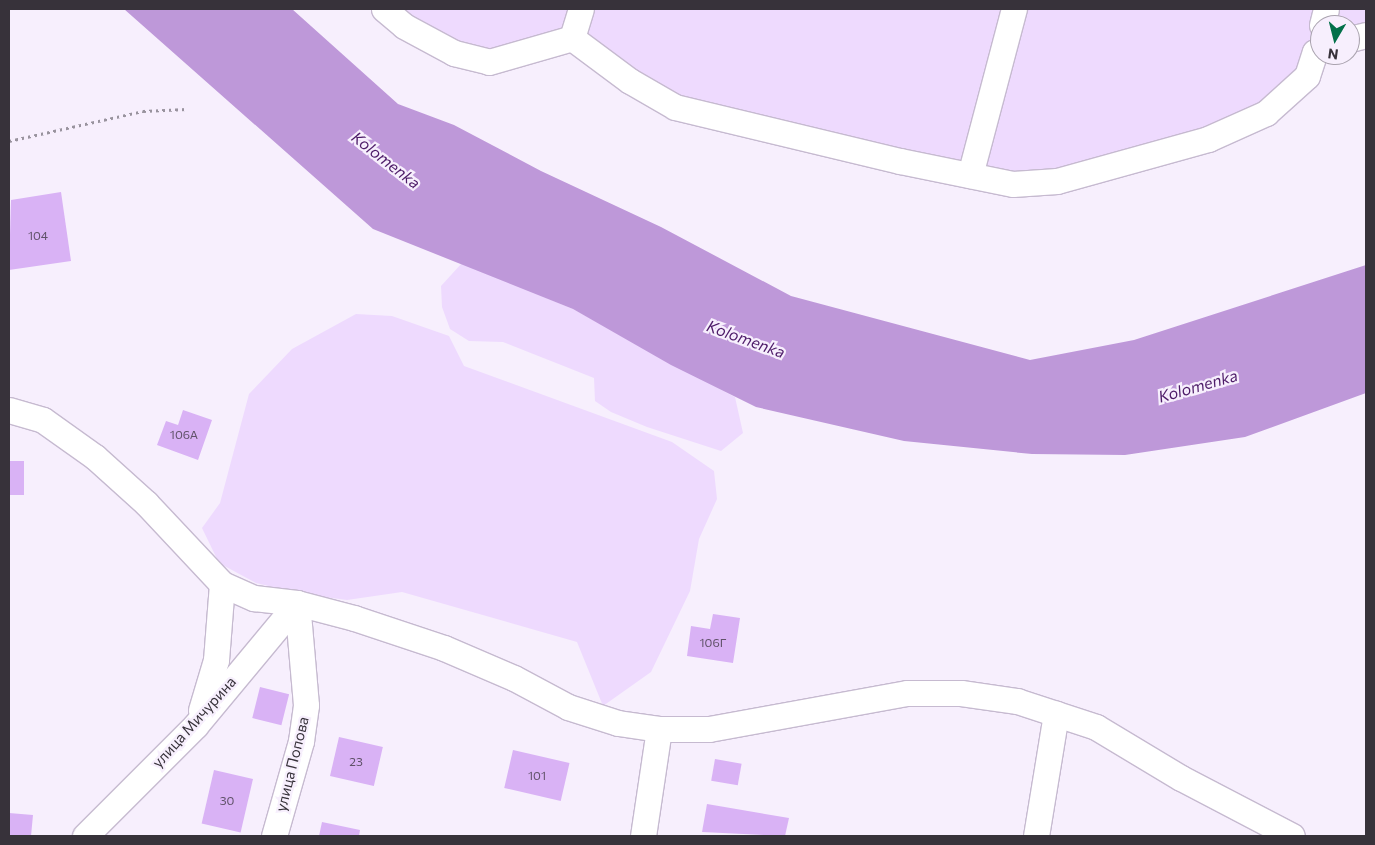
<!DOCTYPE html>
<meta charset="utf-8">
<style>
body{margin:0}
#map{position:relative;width:1375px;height:845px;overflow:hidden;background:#f7effd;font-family:Commissioner,sans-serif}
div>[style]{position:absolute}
.green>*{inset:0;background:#eedafe}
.water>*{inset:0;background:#be98d9}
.building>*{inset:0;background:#d9b2f5;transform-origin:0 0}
.path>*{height:3px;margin-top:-1.5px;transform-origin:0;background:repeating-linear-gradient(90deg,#99939e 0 2.5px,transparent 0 6.5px)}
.roads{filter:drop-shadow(1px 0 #c6bad0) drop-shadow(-1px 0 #c6bad0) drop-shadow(0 1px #c6bad0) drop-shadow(0 -1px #c6bad0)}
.minor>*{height:25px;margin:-12.5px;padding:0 12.5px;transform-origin:12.5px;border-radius:12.5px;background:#fff}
span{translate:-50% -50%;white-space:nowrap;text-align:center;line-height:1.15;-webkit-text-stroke:4.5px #f7effd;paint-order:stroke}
.number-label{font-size:12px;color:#605269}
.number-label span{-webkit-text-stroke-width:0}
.street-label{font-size:15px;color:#37323a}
.water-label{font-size:16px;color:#4d1b68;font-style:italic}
.frame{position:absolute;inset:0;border:10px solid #37323a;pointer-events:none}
.north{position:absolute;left:1310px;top:15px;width:50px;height:50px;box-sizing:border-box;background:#f7effd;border:1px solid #aaa3af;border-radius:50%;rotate:188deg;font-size:14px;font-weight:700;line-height:20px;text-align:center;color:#37323a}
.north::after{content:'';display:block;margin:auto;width:18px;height:22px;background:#03714a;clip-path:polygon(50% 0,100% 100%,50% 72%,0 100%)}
</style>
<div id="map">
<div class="green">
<div style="clip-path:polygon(384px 9px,1366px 9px,1366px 35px,1350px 39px,1350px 25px,1320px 25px,1320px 50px,1266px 113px,1057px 181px,714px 118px,572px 38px,489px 62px)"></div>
<div style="clip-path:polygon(462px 263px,573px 309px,735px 397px,743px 433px,721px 451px,647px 427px,611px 412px,595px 401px,594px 378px,503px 342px,469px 341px,450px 329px,442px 307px,441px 286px)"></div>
<div style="clip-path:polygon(356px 314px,392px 316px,449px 336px,464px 366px,672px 442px,714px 471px,717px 499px,699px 539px,690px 591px,651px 672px,603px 706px,577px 642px,402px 592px,347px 600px,302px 594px,256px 583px,219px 563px,202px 528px,220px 503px,249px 394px,292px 349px)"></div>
</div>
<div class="water">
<div style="clip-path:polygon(124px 9px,292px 9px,398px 104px,454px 125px,541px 171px,661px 227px,791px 296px,1030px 360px,1134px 340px,1366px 265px,1366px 393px,1245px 437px,1125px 455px,1032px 454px,904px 441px,756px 407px,671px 365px,573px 309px,373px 229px)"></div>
</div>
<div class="building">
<div style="clip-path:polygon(61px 192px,71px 261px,9px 270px,11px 200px)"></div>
<div style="clip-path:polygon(183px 410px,212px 420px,198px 460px,157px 445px,166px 421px,178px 425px)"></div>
<div style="left:24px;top:461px;width:34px;height:15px;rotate:90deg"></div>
<div style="clip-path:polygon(713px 614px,740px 618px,733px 663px,687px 656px,691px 626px,710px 629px)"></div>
<div style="left:260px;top:687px;width:30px;height:32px;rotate:14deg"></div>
<div style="left:339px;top:737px;width:45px;height:40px;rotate:13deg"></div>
<div style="left:513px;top:750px;width:58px;height:39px;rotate:13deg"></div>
<div style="left:715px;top:759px;width:27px;height:22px;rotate:10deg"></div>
<div style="left:214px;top:770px;width:40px;height:55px;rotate:13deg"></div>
<div style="clip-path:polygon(707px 804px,789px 818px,785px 836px,702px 832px)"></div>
<div style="clip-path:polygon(9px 813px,33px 815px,31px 836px,9px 836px)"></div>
<div style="clip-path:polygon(322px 822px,360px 830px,359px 836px,319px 836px)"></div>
</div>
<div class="path">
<div style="left:9px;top:141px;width:137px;rotate:-12.6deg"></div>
<div style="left:143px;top:111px;width:44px;rotate:-2.6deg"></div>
</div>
<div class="roads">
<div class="minor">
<div style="left:384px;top:9px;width:26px;rotate:40deg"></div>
<div style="left:404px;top:26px;width:57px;rotate:28.4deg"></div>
<div style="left:454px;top:53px;width:36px;rotate:14deg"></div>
<div style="left:489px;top:62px;width:86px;rotate:-16.1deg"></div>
<div style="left:572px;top:38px;width:72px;rotate:36.6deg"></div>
<div style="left:630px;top:81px;width:52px;rotate:30deg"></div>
<div style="left:675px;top:107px;width:231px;rotate:13.5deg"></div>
<div style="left:900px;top:161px;width:115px;rotate:11.5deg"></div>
<div style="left:1013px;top:184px;width:44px;rotate:-3.9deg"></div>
<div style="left:1057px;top:181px;width:157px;rotate:-15.5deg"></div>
<div style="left:1208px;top:139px;width:64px;rotate:-24.1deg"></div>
<div style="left:1266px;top:113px;width:55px;rotate:-42.1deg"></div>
<div style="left:1307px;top:76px;width:25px;rotate:-72deg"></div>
<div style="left:1315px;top:52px;width:5px;rotate:-22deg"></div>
<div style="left:1322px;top:25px;width:16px;rotate:-76deg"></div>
<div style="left:572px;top:38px;width:30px;rotate:-73deg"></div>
<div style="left:1350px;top:39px;width:16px;rotate:-14deg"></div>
<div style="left:970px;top:175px;width:172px;rotate:-75.2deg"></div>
<div style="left:9px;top:410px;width:35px;rotate:16deg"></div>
<div style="left:43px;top:420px;width:64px;rotate:35.4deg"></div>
<div style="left:95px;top:457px;width:69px;rotate:42deg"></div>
<div style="left:146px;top:503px;width:111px;rotate:46.8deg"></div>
<div style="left:222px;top:584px;width:35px;rotate:24deg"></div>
<div style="left:254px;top:598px;width:43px;rotate:6.6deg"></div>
<div style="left:297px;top:603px;width:59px;rotate:14.7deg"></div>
<div style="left:354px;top:618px;width:95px;rotate:18.4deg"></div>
<div style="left:444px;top:648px;width:76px;rotate:23.2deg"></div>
<div style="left:514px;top:678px;width:61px;rotate:28.2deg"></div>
<div style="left:568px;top:707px;width:52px;rotate:17.7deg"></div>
<div style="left:618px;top:723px;width:41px;rotate:8.3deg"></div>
<div style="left:659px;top:729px;width:50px"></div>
<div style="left:709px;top:729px;width:201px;rotate:-10.3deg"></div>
<div style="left:907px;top:693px;width:54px"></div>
<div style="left:961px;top:693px;width:57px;rotate:8.1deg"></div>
<div style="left:1017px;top:701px;width:83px;rotate:18.2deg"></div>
<div style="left:1096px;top:727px;width:99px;rotate:31deg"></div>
<div style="left:1181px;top:778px;width:125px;rotate:27.6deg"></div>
<div style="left:201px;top:710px;width:52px;rotate:-73.3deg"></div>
<div style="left:216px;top:660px;width:76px;rotate:-85.5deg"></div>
<div style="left:85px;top:836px;width:156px;rotate:-45deg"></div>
<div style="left:195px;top:726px;width:160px;rotate:-50.3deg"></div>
<div style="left:274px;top:836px;width:99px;rotate:-74.1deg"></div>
<div style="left:301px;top:741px;width:36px;rotate:-82deg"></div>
<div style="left:306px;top:705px;width:102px;rotate:-95deg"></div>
<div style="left:643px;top:836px;width:108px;rotate:-81.5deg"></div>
<div style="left:1036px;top:836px;width:124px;rotate:-80.7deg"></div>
</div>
</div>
<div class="number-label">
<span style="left:38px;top:236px">104</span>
<span style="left:184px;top:435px">106А</span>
<span style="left:713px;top:643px">106Г</span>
<span style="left:356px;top:762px">23</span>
<span style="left:537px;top:776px">101</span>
<span style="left:227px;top:801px">30</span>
</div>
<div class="street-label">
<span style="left:194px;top:722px;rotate:-48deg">улица Мичурина</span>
<span style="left:292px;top:764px;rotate:-76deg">улица Попова</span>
</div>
<div class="water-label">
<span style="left:386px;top:160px;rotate:38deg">Kolomenka</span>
<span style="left:746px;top:339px;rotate:20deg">Kolomenka</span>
<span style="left:1198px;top:386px;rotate:-16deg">Kolomenka</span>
</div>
<div class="frame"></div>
<div class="north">N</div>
</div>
